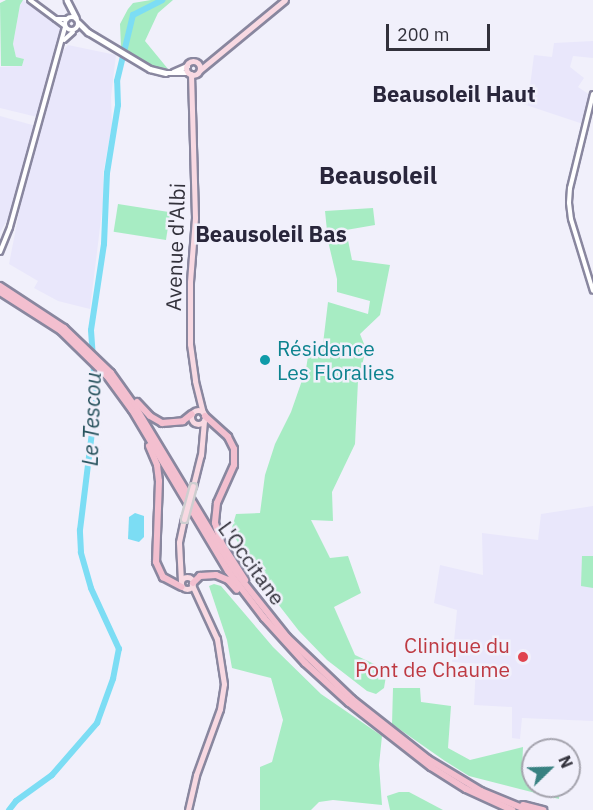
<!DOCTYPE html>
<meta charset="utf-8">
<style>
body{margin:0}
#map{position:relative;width:593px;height:810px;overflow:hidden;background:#f1f0fb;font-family:"IBM Plex Sans",sans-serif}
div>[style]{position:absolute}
.built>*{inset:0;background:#e9e7fb}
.green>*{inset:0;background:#a7ecc3;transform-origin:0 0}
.water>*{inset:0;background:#7cddf4}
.river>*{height:6px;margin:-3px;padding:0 3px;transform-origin:3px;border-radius:3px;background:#7cddf4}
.roads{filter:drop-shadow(2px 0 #89879f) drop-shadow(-2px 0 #89879f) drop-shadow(0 2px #89879f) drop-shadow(0 -2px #89879f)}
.tertiary>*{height:4px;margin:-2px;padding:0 2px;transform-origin:2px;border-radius:2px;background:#fff}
.secondary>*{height:4.5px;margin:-2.25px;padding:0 2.25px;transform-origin:2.25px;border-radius:2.25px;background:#fff}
.secondary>.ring{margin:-2.25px;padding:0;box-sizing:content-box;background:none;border:4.5px solid #fff;border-radius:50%}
.primary>*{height:5px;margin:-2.5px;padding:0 2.5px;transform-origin:2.5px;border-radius:2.5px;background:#f8d9e2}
.primary>.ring{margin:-2.5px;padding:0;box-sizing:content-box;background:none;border:5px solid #f8d9e2;border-radius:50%}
.motorway>*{height:6px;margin:-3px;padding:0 3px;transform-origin:3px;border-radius:3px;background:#f3bfcf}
.bridges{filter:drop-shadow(2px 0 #ceced0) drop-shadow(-2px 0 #ceced0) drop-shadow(0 2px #ceced0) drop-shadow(0 -2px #ceced0)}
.primary-bridge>*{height:5px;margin:-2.5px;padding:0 2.5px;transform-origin:2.5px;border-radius:2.5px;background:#f8d9e2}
.dots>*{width:16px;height:16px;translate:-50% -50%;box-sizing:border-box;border:3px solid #f1f0fb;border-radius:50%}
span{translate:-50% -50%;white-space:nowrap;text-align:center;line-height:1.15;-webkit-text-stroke:5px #f1f0fb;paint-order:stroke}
.street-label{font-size:21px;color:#32313b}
.culture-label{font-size:21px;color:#0d838f}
.left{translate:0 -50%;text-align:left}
.health-label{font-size:21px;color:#be3a42}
.right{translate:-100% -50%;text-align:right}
.neighbourhood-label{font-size:22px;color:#29263b;font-weight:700}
.water-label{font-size:22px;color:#26515c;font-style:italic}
.quarter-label{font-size:24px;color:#29263b;font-weight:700}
.north{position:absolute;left:521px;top:738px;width:60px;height:60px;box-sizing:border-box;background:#f1f0fb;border:2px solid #a5a4ae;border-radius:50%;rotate:67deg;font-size:16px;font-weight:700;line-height:24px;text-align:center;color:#32313b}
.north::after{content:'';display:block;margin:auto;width:21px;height:27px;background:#388181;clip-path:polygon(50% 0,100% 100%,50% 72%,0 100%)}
.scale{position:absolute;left:386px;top:24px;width:104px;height:27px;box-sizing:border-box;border:3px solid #32313b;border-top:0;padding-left:8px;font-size:18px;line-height:21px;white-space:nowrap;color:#32313b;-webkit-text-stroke:4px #f1f0fb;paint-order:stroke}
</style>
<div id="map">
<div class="built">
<div style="clip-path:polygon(23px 0,62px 27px,37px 117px,0 108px,0 67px,22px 66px,24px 59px,16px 57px,13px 44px,20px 5px)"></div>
<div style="clip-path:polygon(593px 41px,593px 58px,573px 56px,570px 67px,584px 78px,578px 87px,590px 95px,583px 124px,517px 102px,530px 86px,534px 55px,552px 57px,554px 43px)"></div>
<div style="clip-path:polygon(68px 45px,116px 55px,111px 97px,112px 125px,103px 174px,104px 195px,90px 309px,58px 301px,34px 288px,38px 281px,9px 264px,24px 187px,62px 52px)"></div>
<div style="clip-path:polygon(0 116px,36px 126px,11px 214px,0 232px)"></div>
<div style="clip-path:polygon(593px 506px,593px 721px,522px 718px,520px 739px,512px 738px,512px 707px,474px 705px,476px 664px,452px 662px,457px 610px,434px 603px,440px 565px,483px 575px,482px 533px,538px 540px,541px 514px)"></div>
</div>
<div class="green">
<div style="clip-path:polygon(6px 0,23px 0,20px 5px,13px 44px,16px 57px,24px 59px,22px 66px,1px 66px,0 3px)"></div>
<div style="clip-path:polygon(151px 0,173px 0,158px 13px,145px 41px,168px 69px,152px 66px,121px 47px,120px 24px,128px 9px,133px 3px)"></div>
<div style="left:118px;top:204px;width:53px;height:28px;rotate:9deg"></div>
<div style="clip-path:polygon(373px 208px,375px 225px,346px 230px,352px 260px,390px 265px,380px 315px,360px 334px,366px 349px,358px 381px,355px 444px,332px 492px,333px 521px,311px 520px,330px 558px,348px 556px,361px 593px,334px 607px,355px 655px,387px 670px,384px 688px,376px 694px,367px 691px,327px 660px,299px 631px,271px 595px,231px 531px,236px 514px,260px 513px,265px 475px,275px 444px,291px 412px,306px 369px,309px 350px,322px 352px,328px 302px,368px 314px,370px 301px,337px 292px,337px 279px,328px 241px,325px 211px)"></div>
<div style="clip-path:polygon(582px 556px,593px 556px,593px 588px,581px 586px)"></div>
<div style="clip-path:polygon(214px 584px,221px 586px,273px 647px,321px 694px,382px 736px,379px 765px,382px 805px,333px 800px,319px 802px,311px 810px,260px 810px,260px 767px,272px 762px,283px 720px,271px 678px,232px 668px,227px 640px,209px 586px)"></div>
<div style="clip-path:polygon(393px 688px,420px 688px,421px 702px,451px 706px,448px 748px,470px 760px,523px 747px,522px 770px,533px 771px,533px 786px,560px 786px,559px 799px,469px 776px,445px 761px,392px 724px)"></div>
<div style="clip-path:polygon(399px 792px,409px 792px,443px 810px,390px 810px,387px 796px)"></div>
</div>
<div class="water">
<div style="clip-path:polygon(135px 513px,144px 516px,144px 537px,139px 542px,128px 539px,129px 517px)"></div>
</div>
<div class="river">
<div style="left:9px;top:810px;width:11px;rotate:-52deg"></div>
<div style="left:16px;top:801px;width:44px;rotate:-35.8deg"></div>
<div style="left:52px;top:775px;width:69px;rotate:-49.1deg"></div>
<div style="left:97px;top:723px;width:47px;rotate:-70deg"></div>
<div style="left:113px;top:679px;width:31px;rotate:-79deg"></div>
<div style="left:119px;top:649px;width:67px;rotate:-114.7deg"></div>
<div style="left:91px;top:588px;width:37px;rotate:-106deg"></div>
<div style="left:81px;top:552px;width:22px;rotate:-93deg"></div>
<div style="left:80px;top:530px;width:131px;rotate:-83deg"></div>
<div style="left:96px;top:400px;width:70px;rotate:-94.1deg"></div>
<div style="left:91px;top:330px;width:87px;rotate:-81.4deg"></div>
<div style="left:104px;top:244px;width:71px;rotate:-87.6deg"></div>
<div style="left:107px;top:173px;width:69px;rotate:-80.8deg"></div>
<div style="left:118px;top:105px;width:24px;rotate:-92deg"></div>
<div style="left:117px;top:81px;width:68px;rotate:-76.4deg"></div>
<div style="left:133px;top:15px;width:33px;rotate:-27deg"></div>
</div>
<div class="roads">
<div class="tertiary">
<div style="left:30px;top:0;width:44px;rotate:36.6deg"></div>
<div style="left:56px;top:19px;width:11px"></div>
<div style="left:64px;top:40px;width:12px;rotate:-42deg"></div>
<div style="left:593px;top:94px;width:97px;rotate:103.7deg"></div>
<div style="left:570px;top:188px;width:15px;rotate:94deg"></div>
<div style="left:569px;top:203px;width:16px;rotate:83deg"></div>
<div style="left:571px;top:219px;width:75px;rotate:73deg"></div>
<div style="left:0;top:252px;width:27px;rotate:-68deg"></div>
<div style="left:10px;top:227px;width:206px;rotate:-74.6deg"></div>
</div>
<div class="secondary">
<div style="left:67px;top:0;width:20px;rotate:63deg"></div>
<div class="ring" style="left:65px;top:17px;width:9.5px;height:9.5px"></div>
<div style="left:79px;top:23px;width:13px;rotate:45deg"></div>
<div style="left:88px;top:32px;width:72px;rotate:30.8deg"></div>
<div style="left:150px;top:69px;width:16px;rotate:14deg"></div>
<div style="left:166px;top:73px;width:23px"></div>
<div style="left:173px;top:72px;width:15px;rotate:-23deg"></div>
</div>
<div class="primary">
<div class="ring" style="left:186px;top:61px;width:9px;height:9px"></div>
<div style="left:200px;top:70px;width:110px;rotate:-39.5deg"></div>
<div style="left:191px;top:74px;width:144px;rotate:88.4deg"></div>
<div style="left:195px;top:218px;width:64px;rotate:94.5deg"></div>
<div style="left:190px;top:282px;width:62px;rotate:90deg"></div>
<div style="left:190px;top:344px;width:37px;rotate:82deg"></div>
<div style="left:195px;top:381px;width:32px;rotate:76deg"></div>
<div class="ring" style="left:191px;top:410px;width:9px;height:9px"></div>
<div style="left:193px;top:486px;width:32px;rotate:-76deg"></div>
<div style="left:201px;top:455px;width:35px;rotate:-85deg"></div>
<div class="ring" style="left:181px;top:577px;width:7px;height:7px"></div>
<div style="left:181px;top:581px;width:39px;rotate:-93deg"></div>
<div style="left:179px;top:542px;width:24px;rotate:-78deg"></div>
<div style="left:188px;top:810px;width:36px;rotate:-77deg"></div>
<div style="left:196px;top:775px;width:70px;rotate:-70deg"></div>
<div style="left:220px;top:709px;width:25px;rotate:-81deg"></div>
<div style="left:224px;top:684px;width:46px;rotate:-98.8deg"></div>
<div style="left:217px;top:639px;width:60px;rotate:-114.8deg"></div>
</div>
<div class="motorway">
<div style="left:0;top:286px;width:77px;rotate:33.3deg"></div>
<div style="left:64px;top:328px;width:65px;rotate:43.8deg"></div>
<div style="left:111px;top:373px;width:43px;rotate:54.5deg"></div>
<div style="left:136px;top:408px;width:188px;rotate:58.9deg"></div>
<div style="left:233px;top:569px;width:87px;rotate:51.5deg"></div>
<div style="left:287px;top:637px;width:90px;rotate:43.6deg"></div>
<div style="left:352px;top:699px;width:97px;rotate:38.3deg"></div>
<div style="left:428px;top:759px;width:62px;rotate:31.1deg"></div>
<div style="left:481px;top:791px;width:50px;rotate:22.4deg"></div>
<div style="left:0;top:292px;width:72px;rotate:32.6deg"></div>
<div style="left:61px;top:331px;width:64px;rotate:44.4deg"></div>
<div style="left:107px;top:376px;width:42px;rotate:53.7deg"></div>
<div style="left:132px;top:410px;width:187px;rotate:59.2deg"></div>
<div style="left:228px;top:571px;width:59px;rotate:52.5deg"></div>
<div style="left:264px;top:618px;width:61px;rotate:47.7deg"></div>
<div style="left:305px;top:663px;width:59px;rotate:42.3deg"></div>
<div style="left:349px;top:703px;width:104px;rotate:38deg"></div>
<div style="left:431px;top:767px;width:41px;rotate:32.2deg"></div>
<div style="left:466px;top:789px;width:51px;rotate:24.5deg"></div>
<div style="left:137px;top:402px;width:19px;rotate:47deg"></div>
<div style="left:150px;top:416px;width:14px;rotate:30deg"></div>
<div style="left:162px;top:423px;width:21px;rotate:-5deg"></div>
<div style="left:183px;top:421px;width:11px;rotate:-38deg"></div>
<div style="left:205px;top:416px;width:31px;rotate:42deg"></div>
<div style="left:228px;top:437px;width:13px;rotate:63deg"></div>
<div style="left:234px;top:449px;width:16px;rotate:90deg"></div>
<div style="left:234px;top:465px;width:42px;rotate:114.1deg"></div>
<div style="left:217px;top:503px;width:20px;rotate:96deg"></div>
<div style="left:215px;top:523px;width:22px;rotate:72deg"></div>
<div style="left:222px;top:544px;width:43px;rotate:57.4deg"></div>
<div style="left:149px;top:446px;width:21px;rotate:67deg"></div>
<div style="left:157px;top:465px;width:16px;rotate:83deg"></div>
<div style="left:159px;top:481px;width:81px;rotate:92.1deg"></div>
<div style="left:156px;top:562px;width:17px;rotate:65deg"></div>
<div style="left:163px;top:577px;width:21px;rotate:28deg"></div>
<div style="left:193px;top:583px;width:10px;rotate:-45deg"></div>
<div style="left:200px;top:576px;width:16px;rotate:-4deg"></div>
<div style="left:216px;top:575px;width:13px;rotate:23deg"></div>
<div style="left:228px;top:580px;width:13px;rotate:48deg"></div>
<div style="left:523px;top:805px;width:21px;rotate:14deg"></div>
</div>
</div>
<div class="bridges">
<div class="primary-bridge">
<div style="left:184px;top:519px;width:34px;rotate:-75deg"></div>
</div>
</div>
<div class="dots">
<div style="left:265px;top:360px;background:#0f9aa8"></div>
<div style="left:523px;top:657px;background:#e0444e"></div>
</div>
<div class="street-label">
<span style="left:175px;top:247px;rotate:-88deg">Avenue d'Albi</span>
<span style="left:252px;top:563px;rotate:54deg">L'Occitane</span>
</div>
<div class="culture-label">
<span class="left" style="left:277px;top:360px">Résidence<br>Les Floralies</span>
</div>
<div class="health-label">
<span class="right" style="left:510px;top:657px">Clinique du<br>Pont de Chaume</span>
</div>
<div class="neighbourhood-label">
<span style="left:454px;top:94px">Beausoleil Haut</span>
<span style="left:271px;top:234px">Beausoleil Bas</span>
</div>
<div class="water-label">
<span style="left:91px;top:419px;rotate:-88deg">Le Tescou</span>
</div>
<div class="quarter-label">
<span style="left:378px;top:176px">Beausoleil</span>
</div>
<div class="north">N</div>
<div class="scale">200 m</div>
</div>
